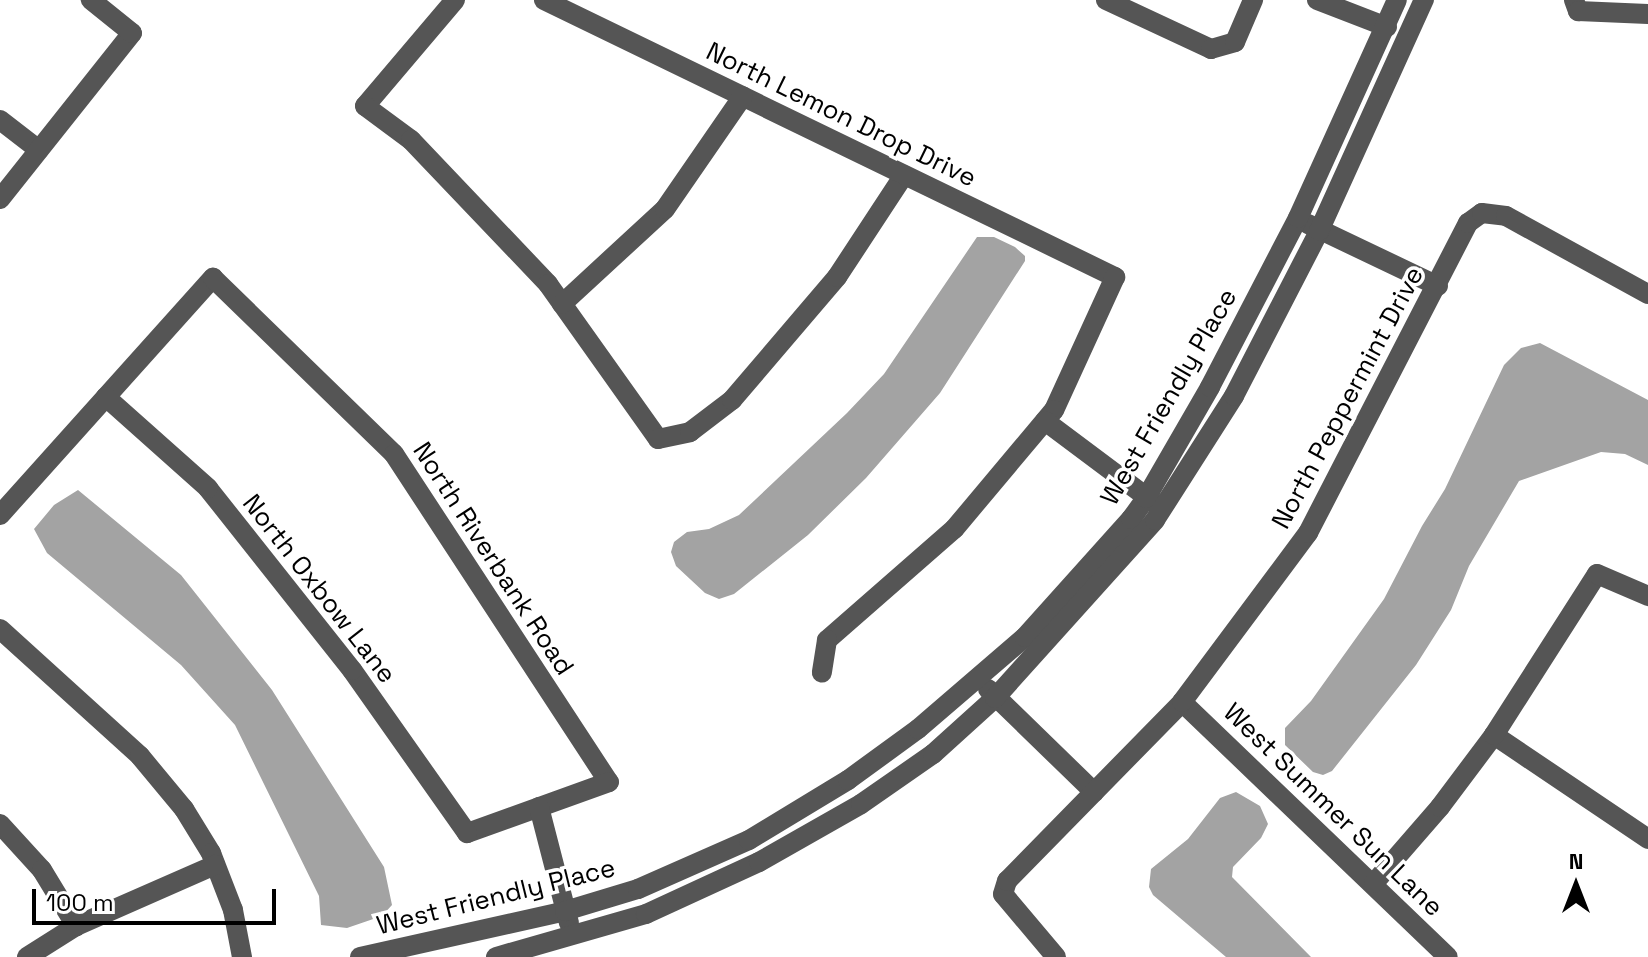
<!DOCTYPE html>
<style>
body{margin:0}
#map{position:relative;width:1648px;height:957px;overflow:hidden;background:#fff;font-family:"Space Grotesk",sans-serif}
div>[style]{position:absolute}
.water>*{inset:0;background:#a3a3a3}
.minor>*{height:20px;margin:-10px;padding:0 10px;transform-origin:10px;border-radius:10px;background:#555}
span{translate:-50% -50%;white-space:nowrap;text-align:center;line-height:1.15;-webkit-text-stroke:7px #fff;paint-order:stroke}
.street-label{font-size:26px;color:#000}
.north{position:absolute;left:1536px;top:845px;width:80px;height:80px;-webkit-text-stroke:6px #fff;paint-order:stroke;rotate:0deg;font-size:22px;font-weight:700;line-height:32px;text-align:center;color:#000}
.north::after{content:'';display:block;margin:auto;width:28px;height:36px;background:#000;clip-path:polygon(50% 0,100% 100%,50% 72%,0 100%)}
.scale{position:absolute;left:32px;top:889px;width:244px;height:36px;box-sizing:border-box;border:4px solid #000;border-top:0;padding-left:10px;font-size:24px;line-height:28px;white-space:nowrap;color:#000;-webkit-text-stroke:6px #fff;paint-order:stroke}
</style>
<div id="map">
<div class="water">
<div style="clip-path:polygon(977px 237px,994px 237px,1015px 247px,1025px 256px,1025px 261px,940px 393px,866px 478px,808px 535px,734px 594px,719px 599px,705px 593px,676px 566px,671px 552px,674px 542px,687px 532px,709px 529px,739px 515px,847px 413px,884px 374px)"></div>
<div style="clip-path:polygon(1540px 343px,1648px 400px,1648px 465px,1625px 454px,1601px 452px,1519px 481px,1469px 566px,1451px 610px,1416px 665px,1332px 771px,1323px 775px,1313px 772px,1285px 745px,1285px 728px,1311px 701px,1384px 599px,1422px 526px,1445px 489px,1504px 365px,1521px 348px)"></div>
<div style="clip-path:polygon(78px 490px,181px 575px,272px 690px,384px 867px,392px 905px,382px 916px,347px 928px,321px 925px,319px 896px,235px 725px,181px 665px,47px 553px,34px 529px,54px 505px)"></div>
<div style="clip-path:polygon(1236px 792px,1260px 806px,1268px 824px,1261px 838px,1233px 867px,1232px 877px,1311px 957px,1226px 957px,1153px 895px,1149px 887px,1151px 869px,1188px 839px,1220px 798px)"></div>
</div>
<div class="minor">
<div style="left:455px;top:0;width:139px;rotate:130.3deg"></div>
<div style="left:365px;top:106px;width:57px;rotate:36.5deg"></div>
<div style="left:411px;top:140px;width:199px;rotate:46.4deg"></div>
<div style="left:548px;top:284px;width:190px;rotate:54.6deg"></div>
<div style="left:658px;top:439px;width:33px;rotate:-12deg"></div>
<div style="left:690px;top:432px;width:53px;rotate:-37.3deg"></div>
<div style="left:732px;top:400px;width:162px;rotate:-49.5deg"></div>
<div style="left:837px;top:277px;width:122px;rotate:-56.7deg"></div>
<div style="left:544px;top:0;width:635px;rotate:25.88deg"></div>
<div style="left:1115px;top:277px;width:146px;rotate:114.6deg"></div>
<div style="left:1054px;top:410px;width:155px;rotate:130deg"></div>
<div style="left:954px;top:529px;width:169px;rotate:138.8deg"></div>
<div style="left:827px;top:640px;width:33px;rotate:99deg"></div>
<div style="left:1106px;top:0;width:116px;rotate:25deg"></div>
<div style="left:1211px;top:49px;width:25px;rotate:-16deg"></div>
<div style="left:1235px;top:42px;width:46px;rotate:-66.8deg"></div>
<div style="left:1317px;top:0;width:75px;rotate:21.1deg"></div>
<div style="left:1574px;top:0;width:12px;rotate:70deg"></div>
<div style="left:1578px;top:11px;width:70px;rotate:2.5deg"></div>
<div style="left:0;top:120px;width:49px;rotate:37.6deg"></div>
<div style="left:0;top:199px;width:212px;rotate:-51.5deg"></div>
<div style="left:132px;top:33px;width:53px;rotate:-141.2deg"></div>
<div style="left:1308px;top:224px;width:144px;rotate:25.5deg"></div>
<div style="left:562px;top:304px;width:140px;rotate:-42.7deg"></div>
<div style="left:665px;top:209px;width:137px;rotate:-55.4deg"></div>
<div style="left:1045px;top:421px;width:139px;rotate:36.8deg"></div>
<div style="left:0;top:515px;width:319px;rotate:-48.1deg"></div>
<div style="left:213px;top:278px;width:252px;rotate:44.2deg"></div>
<div style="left:394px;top:454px;width:392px;rotate:56.8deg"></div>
<div style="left:609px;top:782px;width:151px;rotate:160.2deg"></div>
<div style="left:467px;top:833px;width:199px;rotate:-125.2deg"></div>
<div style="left:352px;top:670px;width:232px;rotate:-128.4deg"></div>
<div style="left:208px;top:488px;width:137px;rotate:-138.3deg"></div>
<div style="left:0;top:629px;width:189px;rotate:42.2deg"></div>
<div style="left:140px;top:756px;width:69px;rotate:50.3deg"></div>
<div style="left:184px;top:809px;width:52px;rotate:58.5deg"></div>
<div style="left:211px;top:853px;width:61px;rotate:68.9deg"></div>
<div style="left:233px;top:910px;width:48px;rotate:79.2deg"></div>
<div style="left:988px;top:689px;width:148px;rotate:44.2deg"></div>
<div style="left:1182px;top:702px;width:368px;rotate:43.8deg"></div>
<div style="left:1494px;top:735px;width:186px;rotate:34deg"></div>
<div style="left:539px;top:807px;width:120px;rotate:75.5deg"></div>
<div style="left:0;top:824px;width:62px;rotate:47.6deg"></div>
<div style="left:42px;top:870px;width:66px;rotate:58.7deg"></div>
<div style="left:1374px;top:883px;width:101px;rotate:-49deg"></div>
<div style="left:1440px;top:807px;width:90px;rotate:-53.1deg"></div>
<div style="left:1494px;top:735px;width:191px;rotate:-57.4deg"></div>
<div style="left:1597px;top:574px;width:56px;rotate:23.3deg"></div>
<div style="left:27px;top:957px;width:58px;rotate:-32.3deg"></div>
<div style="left:76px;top:926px;width:152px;rotate:-23.7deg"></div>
<div style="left:360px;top:957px;width:210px;rotate:-12.6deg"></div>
<div style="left:565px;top:911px;width:76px;rotate:-16.8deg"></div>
<div style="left:638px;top:889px;width:121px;rotate:-23.8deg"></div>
<div style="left:749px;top:840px;width:116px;rotate:-31.2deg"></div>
<div style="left:848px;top:780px;width:87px;rotate:-36.1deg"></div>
<div style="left:918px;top:729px;width:141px;rotate:-40.7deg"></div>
<div style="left:1025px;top:637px;width:159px;rotate:-48.1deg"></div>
<div style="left:1131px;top:519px;width:26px;rotate:-54deg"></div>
<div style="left:1146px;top:498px;width:128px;rotate:-60deg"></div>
<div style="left:1210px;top:387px;width:191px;rotate:-62.5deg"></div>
<div style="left:1298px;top:218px;width:239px;rotate:-65.6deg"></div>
<div style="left:496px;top:957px;width:156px;rotate:-16deg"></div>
<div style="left:646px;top:914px;width:124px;rotate:-24.7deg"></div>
<div style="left:759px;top:862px;width:117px;rotate:-29.6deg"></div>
<div style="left:861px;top:804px;width:88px;rotate:-34.8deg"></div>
<div style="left:933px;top:754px;width:84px;rotate:-42.1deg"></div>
<div style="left:995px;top:698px;width:239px;rotate:-48deg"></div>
<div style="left:1155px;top:520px;width:147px;rotate:-57.5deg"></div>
<div style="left:1234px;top:396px;width:186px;rotate:-62.7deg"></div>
<div style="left:1319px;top:231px;width:254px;rotate:-65.6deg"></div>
<div style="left:1056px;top:957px;width:82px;rotate:-130.1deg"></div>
<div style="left:1003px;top:894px;width:14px;rotate:-73deg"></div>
<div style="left:1007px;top:881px;width:250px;rotate:-45.6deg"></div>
<div style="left:1182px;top:702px;width:211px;rotate:-53.3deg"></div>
<div style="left:1308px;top:533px;width:349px;rotate:-62.7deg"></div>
<div style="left:1468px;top:223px;width:17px;rotate:-36deg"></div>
<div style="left:1482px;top:213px;width:24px;rotate:7deg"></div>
<div style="left:1506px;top:216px;width:162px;rotate:28.8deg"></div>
</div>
<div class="street-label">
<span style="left:841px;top:115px;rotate:26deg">North Lemon Drop Drive</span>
<span style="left:1169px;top:397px;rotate:-60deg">West Friendly Place</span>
<span style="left:1348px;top:398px;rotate:-62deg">North Peppermint Drive</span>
<span style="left:493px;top:559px;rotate:57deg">North Riverbank Road</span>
<span style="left:319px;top:589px;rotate:52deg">North Oxbow Lane</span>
<span style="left:1333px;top:810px;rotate:44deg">West Summer Sun Lane</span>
<span style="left:496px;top:897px;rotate:-14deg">West Friendly Place</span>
</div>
<div class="north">N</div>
<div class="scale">100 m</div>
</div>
